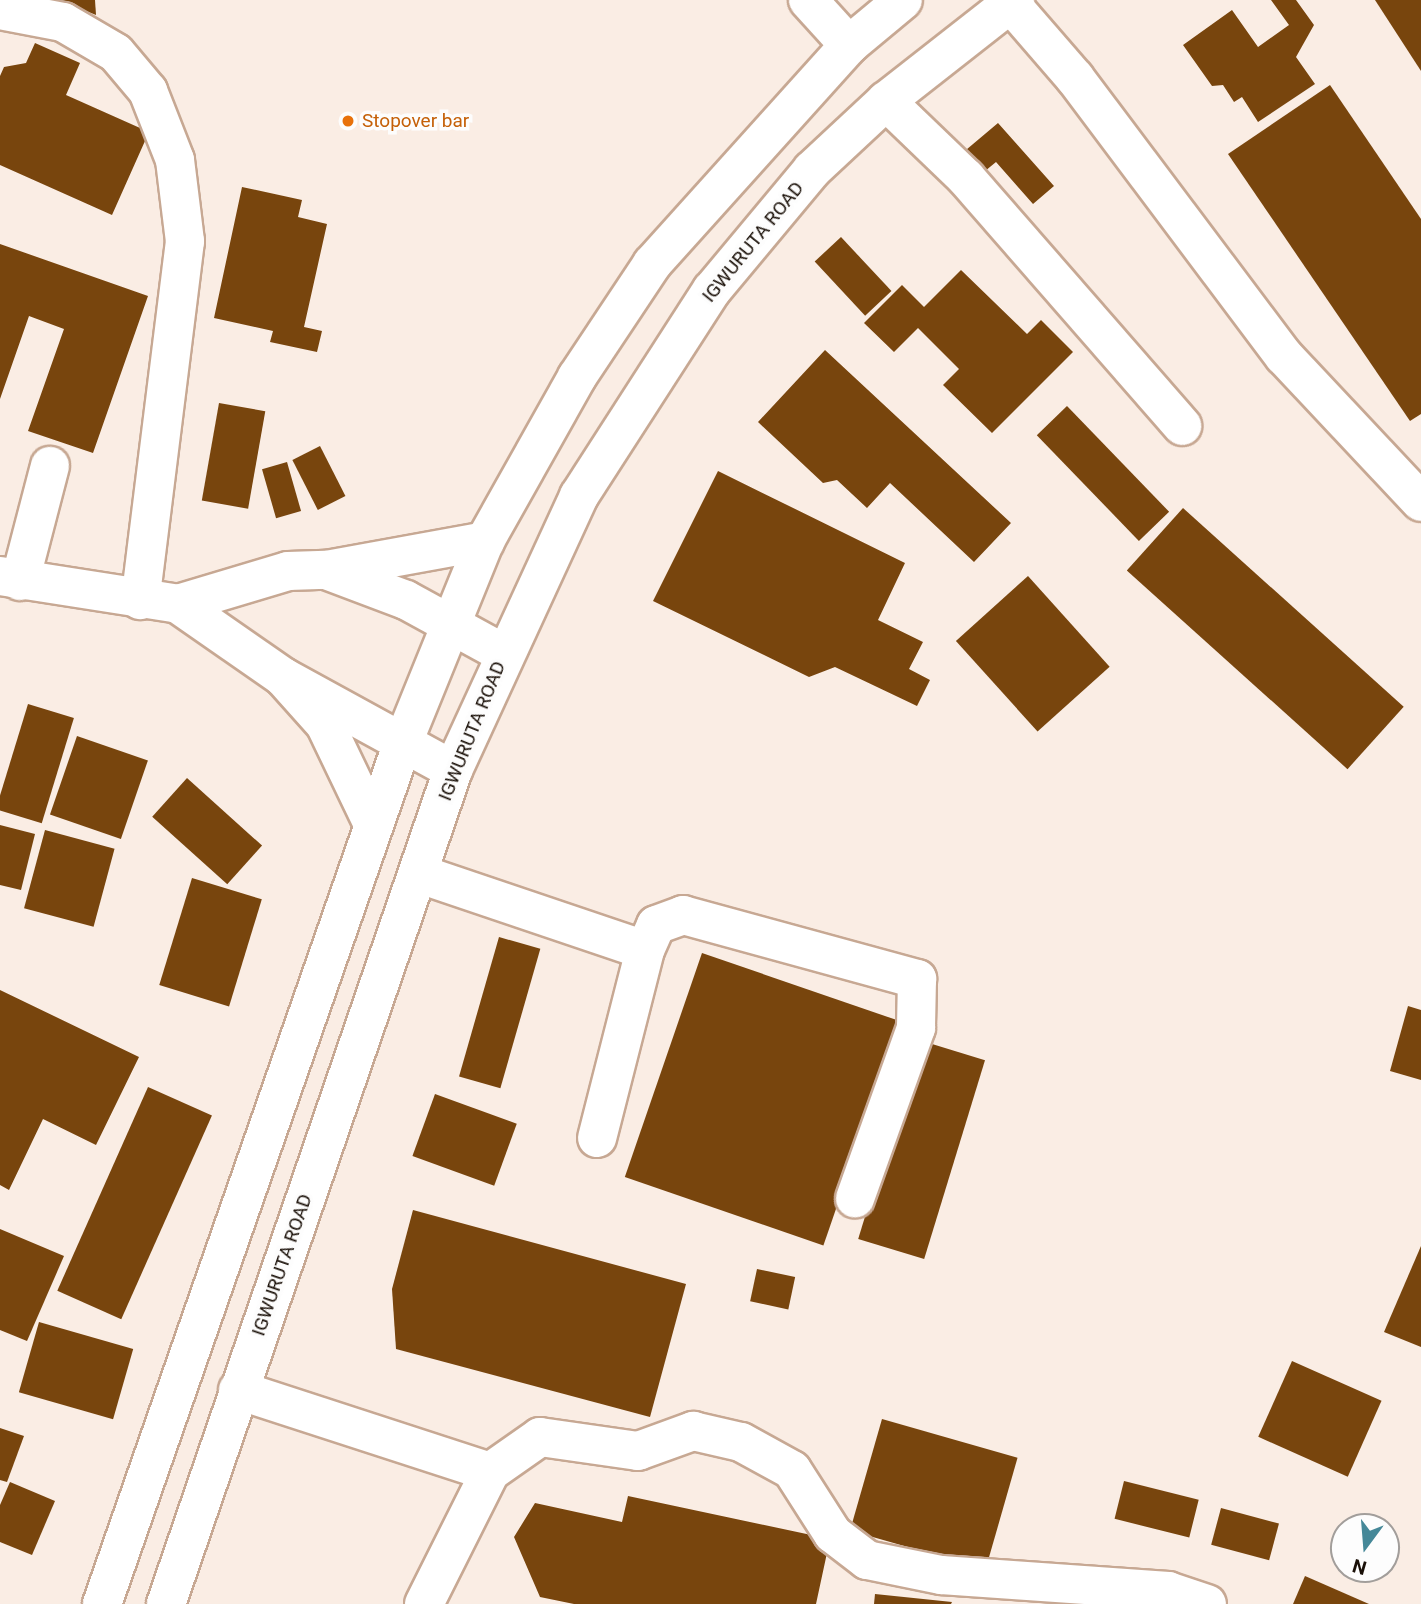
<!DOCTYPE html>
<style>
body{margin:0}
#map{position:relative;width:1421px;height:1604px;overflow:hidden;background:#faede4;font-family:Roboto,sans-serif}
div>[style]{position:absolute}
.building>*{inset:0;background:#78450d;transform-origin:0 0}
.roads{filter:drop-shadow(2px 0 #c7a893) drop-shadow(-2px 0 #c7a893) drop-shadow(0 2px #c7a893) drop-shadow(0 -2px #c7a893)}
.minor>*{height:38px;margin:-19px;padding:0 19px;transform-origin:19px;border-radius:19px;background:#fff}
.major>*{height:38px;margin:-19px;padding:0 19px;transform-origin:19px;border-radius:19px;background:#fff}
.dots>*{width:19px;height:19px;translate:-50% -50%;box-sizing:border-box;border:4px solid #fdfdfd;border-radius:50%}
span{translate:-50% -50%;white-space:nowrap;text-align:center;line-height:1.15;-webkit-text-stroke:7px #fdfdfd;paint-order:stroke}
.food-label{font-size:19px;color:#c56008}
.left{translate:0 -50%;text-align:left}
.street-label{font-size:19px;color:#1a1008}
.north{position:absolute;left:1330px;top:1513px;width:70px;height:70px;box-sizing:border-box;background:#fdfdfd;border:2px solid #a29e9b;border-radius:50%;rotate:196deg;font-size:19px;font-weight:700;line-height:28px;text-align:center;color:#1a1008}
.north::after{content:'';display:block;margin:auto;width:24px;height:32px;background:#458898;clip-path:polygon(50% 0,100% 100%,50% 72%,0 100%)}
</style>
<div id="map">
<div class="building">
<div style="clip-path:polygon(59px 0,95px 0,96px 15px)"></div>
<div style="clip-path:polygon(1271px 0,1296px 0,1314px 25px,1296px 57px,1315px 84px,1258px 122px,1242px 97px,1234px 102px,1223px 85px,1212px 86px,1183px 45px,1232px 10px,1258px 47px,1289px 25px)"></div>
<div style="clip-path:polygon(1375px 0,1421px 0,1421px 71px)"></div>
<div style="clip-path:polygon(35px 43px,80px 63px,66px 95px,149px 132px,112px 215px,0 165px,0 76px,4px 67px,26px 63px)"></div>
<div style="clip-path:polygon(1330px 85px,1421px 219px,1421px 414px,1410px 421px,1228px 154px)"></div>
<div style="clip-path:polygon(998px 123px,1054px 186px,1033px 204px,996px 162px,979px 176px,960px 155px)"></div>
<div style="clip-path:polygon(242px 187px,302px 200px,298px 217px,327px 224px,304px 327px,322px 331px,317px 352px,270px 342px,273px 331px,214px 318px)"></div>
<div style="left:841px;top:237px;width:74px;height:36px;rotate:47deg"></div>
<div style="clip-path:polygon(0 244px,148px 296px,93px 453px,28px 431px,64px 329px,29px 316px,0 399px)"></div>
<div style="clip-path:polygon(961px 270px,1027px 334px,1041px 320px,1073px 352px,992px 433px,943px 385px,959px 369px,918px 328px,894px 352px,864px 323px,902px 285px,924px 307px)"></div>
<div style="clip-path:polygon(825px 350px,1011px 523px,974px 562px,890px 483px,867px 508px,837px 480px,823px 483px,758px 422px)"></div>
<div style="left:219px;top:403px;width:47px;height:99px;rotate:10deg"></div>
<div style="left:1067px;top:406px;width:147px;height:42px;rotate:46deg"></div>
<div style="left:320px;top:446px;width:56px;height:31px;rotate:63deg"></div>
<div style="left:287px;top:462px;width:51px;height:26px;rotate:74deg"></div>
<div style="clip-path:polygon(718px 471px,905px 563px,878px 620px,923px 642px,909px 669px,930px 680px,917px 706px,835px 667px,809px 677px,653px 601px)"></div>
<div style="left:1183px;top:508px;width:297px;height:84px;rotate:42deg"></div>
<div style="left:1028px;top:576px;width:122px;height:97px;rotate:48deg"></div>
<div style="left:28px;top:704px;width:48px;height:110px;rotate:17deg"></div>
<div style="left:77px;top:736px;width:75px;height:83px;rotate:19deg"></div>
<div style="left:187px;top:778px;width:101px;height:52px;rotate:42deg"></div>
<div style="clip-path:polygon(0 825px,35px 834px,21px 890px,0 885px)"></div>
<div style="left:45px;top:830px;width:72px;height:81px;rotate:15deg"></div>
<div style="left:192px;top:878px;width:73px;height:112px;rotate:17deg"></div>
<div style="left:499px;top:937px;width:43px;height:145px;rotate:16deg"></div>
<div style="left:702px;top:953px;width:210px;height:237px;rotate:19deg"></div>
<div style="clip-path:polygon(0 990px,139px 1057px,96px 1145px,43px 1119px,9px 1190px,0 1185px)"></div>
<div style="clip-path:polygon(1408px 1006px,1421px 1010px,1421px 1080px,1390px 1071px)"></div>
<div style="left:919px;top:1040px;width:69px;height:208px;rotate:17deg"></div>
<div style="left:148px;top:1087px;width:70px;height:223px;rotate:24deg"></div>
<div style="left:435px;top:1094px;width:87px;height:66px;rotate:20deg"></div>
<div style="clip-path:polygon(413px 1210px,686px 1284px,650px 1417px,396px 1349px,392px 1289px)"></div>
<div style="clip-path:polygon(0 1229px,64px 1256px,27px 1341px,0 1330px)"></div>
<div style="clip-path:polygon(1421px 1246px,1421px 1347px,1384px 1332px)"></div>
<div style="left:757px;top:1269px;width:39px;height:33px;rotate:12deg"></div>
<div style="left:39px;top:1322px;width:98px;height:73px;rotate:16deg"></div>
<div style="left:1292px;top:1361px;width:98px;height:83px;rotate:24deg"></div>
<div style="left:882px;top:1419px;width:141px;height:116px;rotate:16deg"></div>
<div style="clip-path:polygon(0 1428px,24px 1436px,7px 1482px,0 1480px)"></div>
<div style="left:1124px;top:1481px;width:77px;height:39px;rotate:14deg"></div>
<div style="clip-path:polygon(10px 1482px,55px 1501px,32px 1555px,0 1542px,0 1505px)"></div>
<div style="clip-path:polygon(628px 1496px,830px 1539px,816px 1604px,574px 1604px,540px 1597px,514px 1537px,535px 1503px,622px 1522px)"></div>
<div style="left:1221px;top:1508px;width:60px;height:38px;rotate:15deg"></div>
<div style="clip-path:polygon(1305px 1576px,1369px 1604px,1293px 1604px)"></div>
<div style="clip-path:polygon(875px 1594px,952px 1602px,951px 1604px,874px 1604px)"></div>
</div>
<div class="roads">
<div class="minor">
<div style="left:808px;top:0;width:61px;rotate:47.7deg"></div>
<div style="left:1010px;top:3px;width:99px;rotate:49.1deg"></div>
<div style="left:1075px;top:78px;width:348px;rotate:53.1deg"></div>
<div style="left:1284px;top:356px;width:200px;rotate:46.8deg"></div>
<div style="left:0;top:10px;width:64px;rotate:10.8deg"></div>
<div style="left:63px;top:22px;width:61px;rotate:30.3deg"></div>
<div style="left:116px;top:53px;width:50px;rotate:49.9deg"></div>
<div style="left:148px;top:91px;width:74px;rotate:68.6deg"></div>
<div style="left:175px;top:160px;width:82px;rotate:83deg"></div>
<div style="left:185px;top:241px;width:362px;rotate:97.1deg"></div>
<div style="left:886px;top:101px;width:111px;rotate:43.9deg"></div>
<div style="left:966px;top:178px;width:329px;rotate:48.9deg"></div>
<div style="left:0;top:576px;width:180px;rotate:8.9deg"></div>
<div style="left:178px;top:604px;width:115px;rotate:-16.7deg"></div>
<div style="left:288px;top:571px;width:38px;rotate:-2deg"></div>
<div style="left:326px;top:570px;width:85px;rotate:20.6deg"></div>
<div style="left:406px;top:600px;width:111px;rotate:28.7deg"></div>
<div style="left:20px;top:581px;width:119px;rotate:-75.4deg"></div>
<div style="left:178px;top:604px;width:128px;rotate:34.8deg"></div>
<div style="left:283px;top:677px;width:194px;rotate:28.7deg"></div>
<div style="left:420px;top:874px;width:237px;rotate:18.7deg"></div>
<div style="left:645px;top:950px;width:194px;rotate:104.3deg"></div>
<div style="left:645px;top:950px;width:27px;rotate:-66deg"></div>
<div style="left:656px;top:925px;width:29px;rotate:-20deg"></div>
<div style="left:683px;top:915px;width:243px;rotate:15.3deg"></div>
<div style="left:917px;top:979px;width:49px;rotate:91.2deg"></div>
<div style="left:916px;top:1028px;width:181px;rotate:109.7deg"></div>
<div style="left:238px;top:1390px;width:265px;rotate:18deg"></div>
<div style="left:424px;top:1604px;width:148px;rotate:-63.4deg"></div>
<div style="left:490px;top:1472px;width:61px;rotate:-35deg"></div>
<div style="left:540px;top:1437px;width:99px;rotate:8.1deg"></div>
<div style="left:638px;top:1451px;width:59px;rotate:-20deg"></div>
<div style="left:693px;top:1431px;width:49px;rotate:12.9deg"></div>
<div style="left:741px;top:1442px;width:58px;rotate:28.8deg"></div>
<div style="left:792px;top:1470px;width:76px;rotate:57.4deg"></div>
<div style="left:833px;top:1534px;width:43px;rotate:37.4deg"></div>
<div style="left:867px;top:1560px;width:76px;rotate:11.5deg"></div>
<div style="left:941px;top:1575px;width:228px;rotate:4deg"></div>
<div style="left:1168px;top:1591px;width:41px;rotate:18.4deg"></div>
</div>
<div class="major">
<div style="left:326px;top:570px;width:162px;rotate:-10.3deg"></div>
<div style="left:283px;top:677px;width:63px;rotate:48.2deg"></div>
<div style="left:325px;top:724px;width:111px;rotate:64.4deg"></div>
<div style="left:102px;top:1604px;width:910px;rotate:-70.75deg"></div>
<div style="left:402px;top:745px;width:220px;rotate:-67.9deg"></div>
<div style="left:485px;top:541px;width:188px;rotate:-60.7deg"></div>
<div style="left:577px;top:377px;width:136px;rotate:-56.4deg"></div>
<div style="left:652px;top:264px;width:295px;rotate:-48deg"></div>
<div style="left:849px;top:45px;width:70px;rotate:-39.8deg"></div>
<div style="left:166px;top:1604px;width:882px;rotate:-71.01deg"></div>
<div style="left:453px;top:770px;width:302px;rotate:-65.3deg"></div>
<div style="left:579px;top:496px;width:245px;rotate:-57.2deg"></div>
<div style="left:712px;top:290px;width:156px;rotate:-50.2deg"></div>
<div style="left:812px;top:170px;width:101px;rotate:-43deg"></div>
<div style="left:886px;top:101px;width:164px;rotate:-38.1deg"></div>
</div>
</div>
<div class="dots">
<div style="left:348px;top:121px;background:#e8710a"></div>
</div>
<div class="food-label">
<span class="left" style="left:362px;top:121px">Stopover bar</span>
</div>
<div class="street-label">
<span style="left:753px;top:242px;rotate:-51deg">IGWURUTA ROAD</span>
<span style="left:472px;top:731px;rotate:-68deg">IGWURUTA ROAD</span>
<span style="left:282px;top:1265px;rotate:-71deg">IGWURUTA ROAD</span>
</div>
<div class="north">N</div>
</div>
